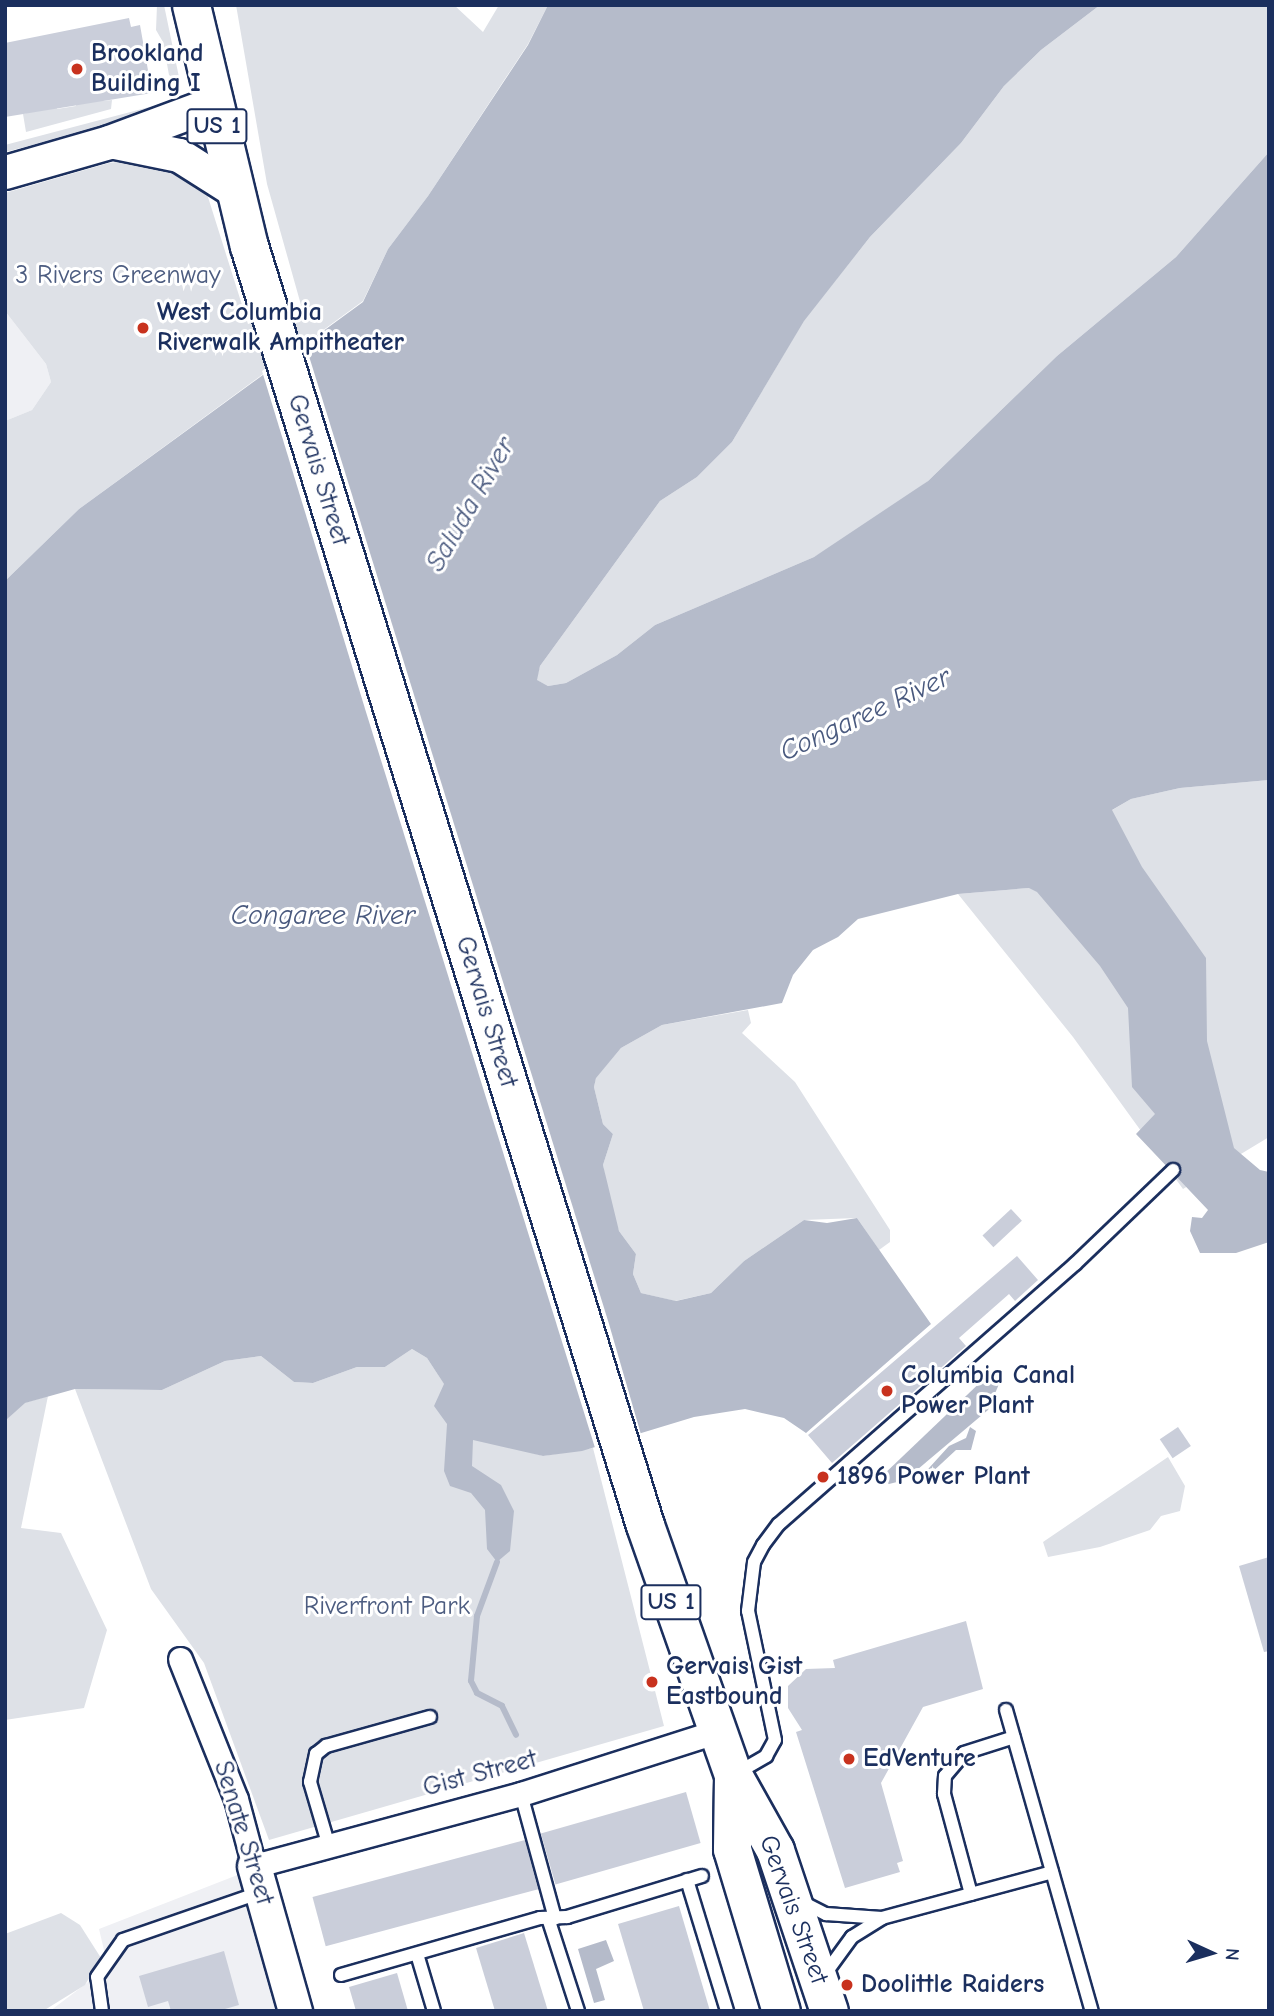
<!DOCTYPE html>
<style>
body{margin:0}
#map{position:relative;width:1274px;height:2016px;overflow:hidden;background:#fff;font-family:"Comic Neue",sans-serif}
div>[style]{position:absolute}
.built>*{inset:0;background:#eff0f4}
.green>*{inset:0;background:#dee1e7}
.water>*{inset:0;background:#b5bbca}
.pier>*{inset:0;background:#fff}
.stream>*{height:6px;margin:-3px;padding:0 3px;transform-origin:3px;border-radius:3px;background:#b5bbca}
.building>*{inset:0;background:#caceda;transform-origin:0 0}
.roads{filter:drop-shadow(2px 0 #1b2f5e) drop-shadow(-2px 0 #1b2f5e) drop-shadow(0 2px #1b2f5e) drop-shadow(0 -2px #1b2f5e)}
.lane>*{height:12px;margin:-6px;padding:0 6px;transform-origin:6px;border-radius:6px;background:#fff}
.street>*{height:23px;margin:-11.5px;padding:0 11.5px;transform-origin:11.5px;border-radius:11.5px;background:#fff}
.secondary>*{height:33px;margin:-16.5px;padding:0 16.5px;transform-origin:16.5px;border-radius:16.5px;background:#fff}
.primary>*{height:37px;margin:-18.5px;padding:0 18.5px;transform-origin:18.5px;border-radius:18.5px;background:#fff}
.dots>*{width:19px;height:19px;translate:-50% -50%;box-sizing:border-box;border:4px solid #fff;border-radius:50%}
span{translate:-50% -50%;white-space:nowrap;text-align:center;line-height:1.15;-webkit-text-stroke:6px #fff;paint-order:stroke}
.shield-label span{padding:2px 5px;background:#fff;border:2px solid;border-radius:5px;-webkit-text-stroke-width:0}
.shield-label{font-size:24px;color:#1b2f5e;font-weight:700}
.poi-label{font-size:26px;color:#1b2f5e;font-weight:700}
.left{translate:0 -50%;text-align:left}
.park-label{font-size:26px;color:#4c5c80}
.street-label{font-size:26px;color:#1b2f5e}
.water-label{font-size:28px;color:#49597e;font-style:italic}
.frame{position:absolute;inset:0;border:7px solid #1b2f5e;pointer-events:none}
.north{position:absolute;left:1176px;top:1918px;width:70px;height:70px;-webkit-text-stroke:5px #fff;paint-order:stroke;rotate:94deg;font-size:19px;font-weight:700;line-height:28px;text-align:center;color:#1b2f5e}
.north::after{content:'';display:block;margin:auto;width:24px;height:32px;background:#1b2f5e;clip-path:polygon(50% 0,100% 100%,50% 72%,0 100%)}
</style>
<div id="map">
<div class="built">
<div style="clip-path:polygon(5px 311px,46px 364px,51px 382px,32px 410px,5px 421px)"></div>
<div style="clip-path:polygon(240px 1874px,277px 2011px,50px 2011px,108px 1967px,99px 1929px)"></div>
</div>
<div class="green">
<div style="clip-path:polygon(157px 5px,164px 5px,180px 82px,169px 75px,163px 42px,156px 30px)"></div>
<div style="clip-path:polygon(236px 5px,454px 5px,483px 32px,499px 5px,548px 5px,528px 44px,428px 196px,388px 249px,363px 301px,79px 509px,5px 581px,5px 421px,32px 410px,51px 382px,46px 364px,5px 311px,5px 193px,109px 163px,147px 158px,162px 163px,204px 189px,208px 197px,248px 324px,301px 305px,267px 184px)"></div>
<div style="clip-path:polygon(1100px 5px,1269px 5px,1269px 152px,1176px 257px,1057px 356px,928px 481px,869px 525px,814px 557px,655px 625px,617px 655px,566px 683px,548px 686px,536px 680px,540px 666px,660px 501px,697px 477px,732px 442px,804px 320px,870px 237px,961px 143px,1004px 86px,1041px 50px)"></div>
<div style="clip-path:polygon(101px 97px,103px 101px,112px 100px,111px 109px,26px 132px,23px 114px,56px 105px,57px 109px,76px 106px,76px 101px)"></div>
<div style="clip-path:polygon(157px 105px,163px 105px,144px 117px,5px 152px,5px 145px)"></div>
<div style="clip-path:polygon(1269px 780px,1269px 1137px,1183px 1189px,1073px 1037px,958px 894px,1029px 888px,1075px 832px,1131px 799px,1180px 788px)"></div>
<div style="clip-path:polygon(748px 1010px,751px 1023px,742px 1033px,795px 1082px,890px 1230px,890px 1242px,879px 1250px,857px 1218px,804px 1220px,744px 1261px,711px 1293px,675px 1301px,641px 1293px,633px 1274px,636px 1254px,619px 1231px,611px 1209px,603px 1165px,613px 1134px,603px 1124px,594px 1087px,596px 1077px,621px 1048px,662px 1025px)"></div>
<div style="clip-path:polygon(412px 1349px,427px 1358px,480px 1438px,543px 1456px,593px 1448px,664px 1726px,269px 1840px,204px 1663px,151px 1589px,75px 1389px,162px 1390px,225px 1361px,261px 1356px,294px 1382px,313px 1383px,357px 1367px,385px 1367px)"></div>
<div style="clip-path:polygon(48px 1396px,21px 1528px,61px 1533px,107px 1630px,84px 1708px,5px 1720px,5px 1421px,24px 1403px)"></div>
<div style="clip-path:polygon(1168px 1457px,1185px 1486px,1180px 1511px,1161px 1516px,1150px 1530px,1100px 1547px,1048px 1557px,1043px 1542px)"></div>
<div style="clip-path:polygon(61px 1913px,80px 1925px,101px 1958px,85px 1985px,43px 2011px,5px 2011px,5px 1934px)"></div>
</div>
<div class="water">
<div style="clip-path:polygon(548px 5px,1100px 5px,1041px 50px,1004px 86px,961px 143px,870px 237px,804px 321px,732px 442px,697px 477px,660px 501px,540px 666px,537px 680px,548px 686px,566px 683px,617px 655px,655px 625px,814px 557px,928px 481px,1057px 356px,1176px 257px,1269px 152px,1269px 780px,1180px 788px,1131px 799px,1112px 810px,1142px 867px,1206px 958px,1207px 1041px,1234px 1148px,1260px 1170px,1269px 1172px,1269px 1242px,1236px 1253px,1200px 1253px,1190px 1231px,1192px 1217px,1202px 1218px,1208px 1210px,1136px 1134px,1155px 1114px,1132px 1087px,1128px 1008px,1100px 966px,1037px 892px,1029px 888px,958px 894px,858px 919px,838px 937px,813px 950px,793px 975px,782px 1003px,662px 1025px,621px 1048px,596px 1078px,594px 1087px,603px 1124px,613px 1134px,603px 1165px,619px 1231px,636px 1254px,633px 1274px,641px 1293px,676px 1301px,711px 1293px,744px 1261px,804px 1220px,827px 1223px,857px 1218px,931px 1324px,806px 1433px,784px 1418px,745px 1409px,694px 1417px,582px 1451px,543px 1456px,473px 1440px,472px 1466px,501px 1485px,514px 1511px,510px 1551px,497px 1562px,487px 1549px,485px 1510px,471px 1493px,450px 1486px,444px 1471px,447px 1424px,434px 1406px,444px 1384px,427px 1358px,412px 1349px,385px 1367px,357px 1367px,313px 1383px,294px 1382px,261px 1356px,225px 1361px,162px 1390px,75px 1389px,25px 1403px,5px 1421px,5px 581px,79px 509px,363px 302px,388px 249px,428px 196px,528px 45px)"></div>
<div style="clip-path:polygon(989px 1374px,999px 1384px,988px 1410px,905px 1480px,889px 1484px,880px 1478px)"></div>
<div style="clip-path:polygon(970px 1427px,976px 1431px,971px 1450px,956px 1450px,928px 1476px,919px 1479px,949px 1446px,966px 1438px)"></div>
<div style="clip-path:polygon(606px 1940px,614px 1961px,596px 1969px,605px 2000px,594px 2003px,578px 1949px)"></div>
</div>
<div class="pier">
<div style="clip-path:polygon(304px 340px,609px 1324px,642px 1438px,596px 1451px,366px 712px,262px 371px)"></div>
</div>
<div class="stream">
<div style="left:497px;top:1562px;width:58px;rotate:110.3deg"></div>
<div style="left:477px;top:1616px;width:65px;rotate:95.3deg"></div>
<div style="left:471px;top:1681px;width:13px;rotate:63deg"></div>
<div style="left:477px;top:1693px;width:28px;rotate:27deg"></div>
<div style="left:502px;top:1706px;width:32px;rotate:64deg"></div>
</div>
<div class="building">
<div style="clip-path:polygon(129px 18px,131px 27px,140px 25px,152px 93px,5px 117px,5px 43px)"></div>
<div style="left:1011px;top:1209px;width:16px;height:39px;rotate:47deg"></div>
<div style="clip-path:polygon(1017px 1256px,1038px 1280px,1015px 1301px,1009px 1294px,959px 1338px,966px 1346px,832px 1463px,808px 1435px)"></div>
<div style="left:1178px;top:1427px;width:23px;height:22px;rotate:56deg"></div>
<div style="clip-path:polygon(1269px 1557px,1269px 1651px,1264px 1652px,1239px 1566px)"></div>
<div style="clip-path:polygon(966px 1621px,983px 1689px,923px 1707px,881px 1783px,903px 1861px,897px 1863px,900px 1872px,845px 1888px,796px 1732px,802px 1730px,788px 1708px,788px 1686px,806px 1669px,835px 1668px,833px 1660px)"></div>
<div style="left:686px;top:1792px;width:53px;height:151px;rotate:74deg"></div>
<div style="left:525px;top:1840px;width:51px;height:220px;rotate:75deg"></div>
<div style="clip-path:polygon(679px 1906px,710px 2011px,644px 2011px,618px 1924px)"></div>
<div style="clip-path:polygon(524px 1933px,548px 2011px,495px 2011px,476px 1948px)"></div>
<div style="clip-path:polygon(224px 1951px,239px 2005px,218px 2011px,171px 2011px,168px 2001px,148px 2007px,139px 1976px)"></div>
<div style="clip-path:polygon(397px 1973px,408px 2011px,356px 2011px,349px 1987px)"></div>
</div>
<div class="roads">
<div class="lane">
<div style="left:1006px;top:1710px;width:313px;rotate:74.1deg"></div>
<div style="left:737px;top:1773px;width:34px;rotate:-30deg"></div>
<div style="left:766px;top:1756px;width:18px;rotate:-61deg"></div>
<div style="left:775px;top:1740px;width:132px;rotate:-101.8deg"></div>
<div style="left:748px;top:1611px;width:49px;rotate:-83deg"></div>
<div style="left:754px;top:1562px;width:19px;rotate:-62deg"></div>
<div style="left:763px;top:1545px;width:26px;rotate:-53deg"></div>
<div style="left:779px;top:1524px;width:394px;rotate:-41.3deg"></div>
<div style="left:1075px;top:1264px;width:136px;rotate:-43.8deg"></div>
<div style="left:521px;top:1794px;width:129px;rotate:74.7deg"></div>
<div style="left:328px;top:1843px;width:64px;rotate:-106.4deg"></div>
<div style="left:310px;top:1782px;width:29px;rotate:-78deg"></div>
<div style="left:316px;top:1754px;width:13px;rotate:-39deg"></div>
<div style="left:326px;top:1746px;width:108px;rotate:-15.6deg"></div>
<div style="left:687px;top:1880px;width:137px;rotate:73deg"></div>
<div style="left:971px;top:1894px;width:104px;rotate:-105.1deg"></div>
<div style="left:944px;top:1794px;width:18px;rotate:-87deg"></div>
<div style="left:945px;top:1776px;width:30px;rotate:-50deg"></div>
<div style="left:964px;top:1753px;width:52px;rotate:-17.7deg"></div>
<div style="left:802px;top:1902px;width:27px;rotate:27deg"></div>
<div style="left:826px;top:1914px;width:56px;rotate:4.1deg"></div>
<div style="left:548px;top:1918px;width:98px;rotate:72.1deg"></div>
<div style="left:417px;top:1954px;width:59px;rotate:73.4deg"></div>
<div style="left:825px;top:1974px;width:46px;rotate:-53.9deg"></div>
<div style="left:852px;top:1937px;width:36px;rotate:-32deg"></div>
<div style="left:882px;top:1918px;width:176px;rotate:-15.1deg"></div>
<div style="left:341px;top:1975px;width:207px;rotate:-16deg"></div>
<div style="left:540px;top:1918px;width:27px;rotate:-2deg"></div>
<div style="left:567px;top:1917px;width:141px;rotate:-16.9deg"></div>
<div style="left:102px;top:2011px;width:34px;rotate:-98deg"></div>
<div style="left:97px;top:1977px;width:45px;rotate:-54.9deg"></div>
<div style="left:123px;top:1940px;width:147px;rotate:-19.1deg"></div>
</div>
<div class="street">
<div style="left:180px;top:1659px;width:151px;rotate:68.2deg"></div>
<div style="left:236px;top:1799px;width:69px;rotate:75deg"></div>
<div style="left:254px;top:1866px;width:277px;rotate:-15.1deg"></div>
<div style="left:521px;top:1794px;width:207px;rotate:-17.7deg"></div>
</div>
<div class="secondary">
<div style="left:115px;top:142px;width:65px;rotate:11.5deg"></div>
<div style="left:179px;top:155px;width:65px;rotate:32.5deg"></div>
<div style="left:5px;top:172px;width:108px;rotate:-16.1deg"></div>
<div style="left:109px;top:142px;width:109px;rotate:-20.4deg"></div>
<div style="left:254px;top:1866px;width:151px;rotate:74.2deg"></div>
</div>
<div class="primary">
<div style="left:191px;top:5px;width:248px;rotate:76.5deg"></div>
<div style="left:249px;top:246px;width:1339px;rotate:72.8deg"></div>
<div style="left:645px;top:1525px;width:265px;rotate:70.6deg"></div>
<div style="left:733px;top:1775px;width:86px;rotate:60.8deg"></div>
<div style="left:775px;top:1850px;width:170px;rotate:71.5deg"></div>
<div style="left:733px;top:1776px;width:73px;rotate:90.8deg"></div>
<div style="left:732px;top:1849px;width:169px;rotate:73.2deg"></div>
</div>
</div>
<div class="dots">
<div style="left:77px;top:69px;background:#c8321e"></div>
<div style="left:143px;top:328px;background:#c8321e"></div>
<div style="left:887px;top:1391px;background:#c8321e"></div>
<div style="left:823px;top:1477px;background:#c8321e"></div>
<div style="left:652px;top:1682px;background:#c8321e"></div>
<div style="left:849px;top:1759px;background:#c8321e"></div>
<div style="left:847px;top:1985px;background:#c8321e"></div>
</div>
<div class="shield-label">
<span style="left:217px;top:126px">US 1</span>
<span style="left:671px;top:1602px">US 1</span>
</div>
<div class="poi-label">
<span class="left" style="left:91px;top:69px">Brookland<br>Building I</span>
<span class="left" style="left:157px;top:328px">West Columbia<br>Riverwalk Ampitheater</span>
<span class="left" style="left:901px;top:1391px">Columbia Canal<br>Power Plant</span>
<span class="left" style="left:837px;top:1477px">1896 Power Plant</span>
<span class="left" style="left:666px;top:1682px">Gervais Gist<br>Eastbound</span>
<span class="left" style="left:863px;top:1759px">EdVenture</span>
<span class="left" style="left:861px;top:1985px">Doolittle Raiders</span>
</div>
<div class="park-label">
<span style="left:118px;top:276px">3 Rivers Greenway</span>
<span style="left:387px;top:1607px">Riverfront Park</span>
</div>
<div class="street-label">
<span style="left:318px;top:470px;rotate:73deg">Gervais Street</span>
<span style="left:486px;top:1012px;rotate:73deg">Gervais Street</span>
<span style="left:480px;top:1774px;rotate:-15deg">Gist Street</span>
<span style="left:243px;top:1833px;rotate:73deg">Senate Street</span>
<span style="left:793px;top:1910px;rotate:70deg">Gervais Street</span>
</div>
<div class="water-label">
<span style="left:470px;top:504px;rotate:-60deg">Saluda River</span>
<span style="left:865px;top:714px;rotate:-25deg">Congaree River</span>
<span style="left:323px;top:915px">Congaree River</span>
</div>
<div class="frame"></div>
<div class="north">N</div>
</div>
